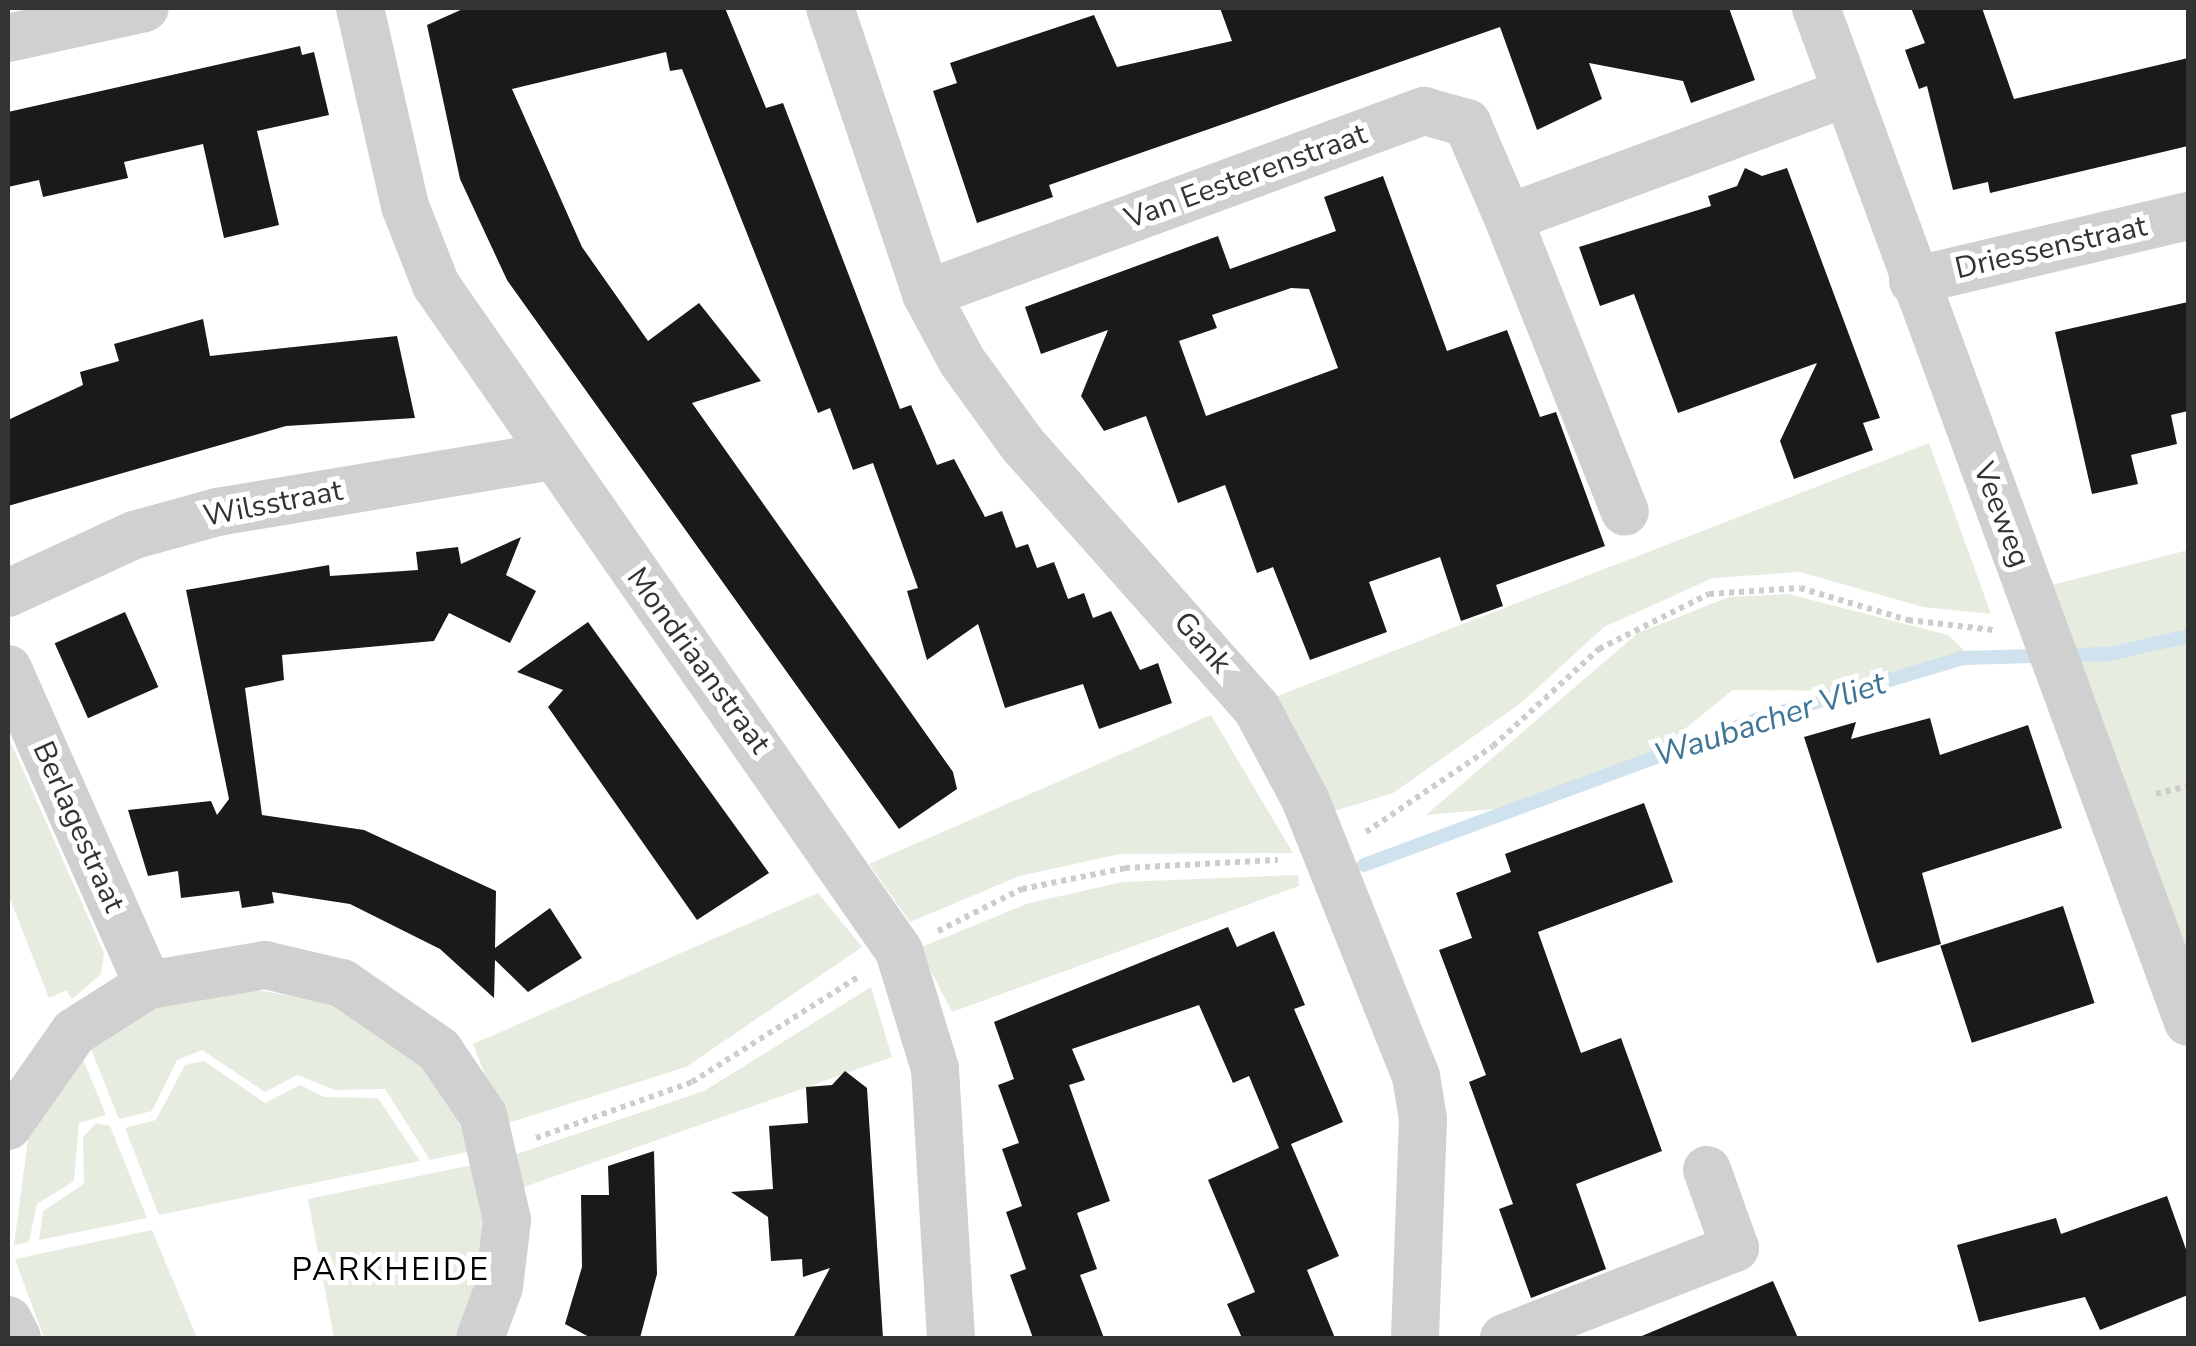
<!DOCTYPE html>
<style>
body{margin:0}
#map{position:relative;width:2196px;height:1346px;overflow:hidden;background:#fff;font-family:"Nunito Sans",sans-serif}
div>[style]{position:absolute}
.green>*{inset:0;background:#e6ecdf}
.stream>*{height:14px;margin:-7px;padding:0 7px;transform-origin:7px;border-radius:7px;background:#cfe2ee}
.building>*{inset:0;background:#1a1a1a;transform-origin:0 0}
.path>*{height:6px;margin-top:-3px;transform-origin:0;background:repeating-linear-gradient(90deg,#cdcdcd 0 5px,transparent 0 10px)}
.minor>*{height:48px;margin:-24px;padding:0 24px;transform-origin:24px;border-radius:24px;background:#d0d0d0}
span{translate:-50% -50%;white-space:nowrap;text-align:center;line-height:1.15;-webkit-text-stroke:10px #fff;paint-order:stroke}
.street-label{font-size:30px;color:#333}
.water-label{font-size:32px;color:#3f7597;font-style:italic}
.neighbourhood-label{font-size:32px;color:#000;letter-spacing:2.5px}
.frame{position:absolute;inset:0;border:10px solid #333;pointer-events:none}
</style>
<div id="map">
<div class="green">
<div style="clip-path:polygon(1929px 443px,1991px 614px,1923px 607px,1800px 572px,1713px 578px,1604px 627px,1521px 703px,1393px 793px,1328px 813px,1275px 697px)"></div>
<div style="clip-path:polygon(2188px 550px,2188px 964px,2052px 585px)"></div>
<div style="clip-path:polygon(1788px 594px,1948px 635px,1969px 655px,1854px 691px,1733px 690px,1655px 753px,1507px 808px,1426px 815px,1638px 633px,1729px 597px)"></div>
<div style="clip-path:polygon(1211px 715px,1293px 853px,1120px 854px,1020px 876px,910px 922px,869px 864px)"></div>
<div style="clip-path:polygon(8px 736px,104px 953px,101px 974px,72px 999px,66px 990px,49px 998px,8px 894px)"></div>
<div style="clip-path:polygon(1298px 875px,1299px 886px,952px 1012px,919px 948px,1029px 903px,1123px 882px)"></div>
<div style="clip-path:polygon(818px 893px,862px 947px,686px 1067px,505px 1124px,473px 1044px)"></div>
<div style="clip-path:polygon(871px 987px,892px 1057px,521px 1188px,514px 1155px,704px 1091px)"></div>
<div style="clip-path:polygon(246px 988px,331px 1003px,408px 1051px,444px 1091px,472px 1151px,430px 1160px,385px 1089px,335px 1090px,297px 1075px,265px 1092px,202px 1050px,177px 1060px,152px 1111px,119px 1119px,91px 1049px,159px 1005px)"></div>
<div style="clip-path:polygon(82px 1057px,106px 1115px,79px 1123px,74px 1181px,37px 1204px,29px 1242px,14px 1245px,28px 1139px)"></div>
<div style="clip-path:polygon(204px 1061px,265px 1103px,300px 1085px,324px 1097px,378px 1098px,420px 1161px,159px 1215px,125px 1128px,156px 1120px,185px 1065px)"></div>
<div style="clip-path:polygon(96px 1123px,110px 1126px,147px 1218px,39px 1240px,43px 1211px,84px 1184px,83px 1137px)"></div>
<div style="clip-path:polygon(477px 1164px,484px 1212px,476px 1287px,455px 1338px,334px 1338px,308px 1199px)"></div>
<div style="clip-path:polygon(152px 1230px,197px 1338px,44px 1338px,15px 1259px)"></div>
</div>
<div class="stream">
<div style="left:1364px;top:865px;width:418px;rotate:-20.3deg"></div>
<div style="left:1756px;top:720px;width:216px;rotate:-16.7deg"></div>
<div style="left:1963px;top:658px;width:146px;rotate:-1.6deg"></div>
<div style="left:2109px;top:654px;width:81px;rotate:-12.8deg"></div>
</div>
<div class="building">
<div style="clip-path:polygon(465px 8px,725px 8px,766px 108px,783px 103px,900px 409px,911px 405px,937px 465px,954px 459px,985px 517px,1002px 511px,1016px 548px,1028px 544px,1037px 568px,1054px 562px,1068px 599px,1084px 593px,1093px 618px,1111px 611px,1140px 670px,1158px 663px,1172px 703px,1099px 729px,1083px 684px,1005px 708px,978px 624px,927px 660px,907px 591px,918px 588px,873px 463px,853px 470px,830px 408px,818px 413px,682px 69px,670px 71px,666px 52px,512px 89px,582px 247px,648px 341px,699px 303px,761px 381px,692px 403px,953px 772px,957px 789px,899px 829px,507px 280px,460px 179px,427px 25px)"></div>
<div style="clip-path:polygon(1220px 8px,1729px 8px,1755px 80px,1691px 103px,1683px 81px,1589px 63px,1602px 99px,1537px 130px,1500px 27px,1049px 185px,1053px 197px,977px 223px,933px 91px,957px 83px,950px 63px,1094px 15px,1117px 67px,1232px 41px)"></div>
<div style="clip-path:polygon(1911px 8px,1982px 8px,2014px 99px,2188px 58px,2188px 146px,1990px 193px,1988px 182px,1953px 190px,1927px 86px,1919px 89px,1905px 50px,1925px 43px)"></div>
<div style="clip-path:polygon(300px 46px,302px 55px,314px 52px,329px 115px,257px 131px,279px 225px,224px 238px,203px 144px,124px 162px,128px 178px,43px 197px,39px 180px,8px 187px,8px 112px)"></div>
<div style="clip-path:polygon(1745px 168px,1762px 176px,1787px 168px,1880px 418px,1863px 423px,1873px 450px,1794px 479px,1780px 441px,1817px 363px,1678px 413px,1634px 294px,1600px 306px,1579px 247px,1711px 206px,1708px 196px,1737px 186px)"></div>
<div style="clip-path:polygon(evenodd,1383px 176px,1447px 351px,1507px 330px,1540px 417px,1556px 412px,1605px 546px,1496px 585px,1503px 606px,1461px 621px,1440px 557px,1369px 582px,1387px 632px,1310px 660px,1273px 567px,1257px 573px,1225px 485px,1178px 503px,1146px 416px,1104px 431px,1081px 396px,1108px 330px,1041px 354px,1025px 307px,1218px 236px,1230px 269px,1336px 231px,1324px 197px,1383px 176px,1291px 288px,1309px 289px,1338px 368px,1206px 416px,1179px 341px,1217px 328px,1212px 315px,1291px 288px)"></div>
<div style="clip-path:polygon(2188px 302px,2188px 411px,2171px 415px,2177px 444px,2131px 455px,2138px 484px,2092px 494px,2055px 332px)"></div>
<div style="clip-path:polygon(203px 319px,210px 356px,397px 336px,415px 418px,286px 426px,8px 506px,8px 420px,83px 385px,80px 372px,119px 361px,114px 344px)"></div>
<div style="clip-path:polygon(521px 537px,506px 575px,536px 591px,510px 643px,449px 613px,434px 641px,282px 655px,284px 680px,245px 688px,262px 815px,364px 830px,496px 891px,495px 948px,550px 908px,582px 958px,528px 992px,495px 960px,494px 998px,440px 949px,350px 904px,272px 892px,274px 903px,242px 908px,239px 891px,181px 898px,178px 871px,148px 876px,128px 810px,211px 801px,217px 815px,229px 799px,186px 590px,329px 565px,330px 576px,418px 570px,416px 552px,458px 547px,461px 564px)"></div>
<div style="left:125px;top:612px;width:82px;height:77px;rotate:66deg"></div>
<div style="clip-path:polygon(588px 622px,769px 873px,697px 920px,548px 707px,563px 690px,517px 672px)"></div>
<div style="clip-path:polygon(1930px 718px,1940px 755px,2028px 725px,2062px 828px,1922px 873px,1941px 944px,1877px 963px,1804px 737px,1856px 722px,1851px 739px)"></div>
<div style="clip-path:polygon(1644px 803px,1673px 882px,1538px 932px,1581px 1053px,1621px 1038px,1662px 1151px,1576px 1184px,1606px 1269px,1531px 1298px,1499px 1209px,1513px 1204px,1469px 1082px,1486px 1075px,1439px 950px,1472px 938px,1456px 893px,1511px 872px,1505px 854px)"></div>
<div style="left:2063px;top:906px;width:102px;height:129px;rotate:72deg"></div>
<div style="clip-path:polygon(1228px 927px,1237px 947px,1274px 931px,1305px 1005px,1294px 1009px,1343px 1122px,1291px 1144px,1339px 1256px,1307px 1270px,1335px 1338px,1242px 1338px,1227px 1304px,1255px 1292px,1208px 1180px,1279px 1148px,1249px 1076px,1233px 1083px,1199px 1005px,1072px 1049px,1085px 1080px,1069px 1085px,1110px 1201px,1077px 1213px,1097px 1269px,1080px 1275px,1104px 1338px,1033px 1338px,1010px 1275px,1026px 1269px,1006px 1212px,1022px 1206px,1002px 1149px,1019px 1143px,998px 1085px,1014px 1079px,994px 1022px)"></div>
<div style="clip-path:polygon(845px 1071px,867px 1088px,883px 1338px,793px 1338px,830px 1268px,803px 1277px,802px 1259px,771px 1261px,768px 1217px,731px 1192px,773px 1189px,769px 1126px,808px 1123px,806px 1087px,832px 1085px)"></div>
<div style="clip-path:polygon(654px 1151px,657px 1274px,640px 1338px,591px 1338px,565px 1324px,582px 1267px,581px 1195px,609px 1195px,608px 1166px)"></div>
<div style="clip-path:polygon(2167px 1196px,2188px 1255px,2188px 1295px,2100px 1330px,2085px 1297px,1979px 1322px,1957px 1245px,2056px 1218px,2061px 1234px)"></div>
<div style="clip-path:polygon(1773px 1281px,1798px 1338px,1637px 1338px)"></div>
</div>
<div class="path">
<div style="left:2156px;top:794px;width:33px;rotate:-14deg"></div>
<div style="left:1366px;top:832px;width:153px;rotate:-34.1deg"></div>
<div style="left:1493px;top:746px;width:144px;rotate:-42.5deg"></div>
<div style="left:1599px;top:649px;width:123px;rotate:-26.6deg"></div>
<div style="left:1709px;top:594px;width:91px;rotate:-3.8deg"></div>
<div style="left:1800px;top:588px;width:113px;rotate:16.5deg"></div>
<div style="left:1908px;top:620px;width:86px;rotate:6.7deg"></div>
<div style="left:938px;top:931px;width:94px;rotate:-26.6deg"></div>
<div style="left:1022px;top:889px;width:105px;rotate:-11.5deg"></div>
<div style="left:1125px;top:868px;width:153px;rotate:-3deg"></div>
<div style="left:536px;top:1138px;width:166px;rotate:-19.7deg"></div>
<div style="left:692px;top:1082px;width:196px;rotate:-32.3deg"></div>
</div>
<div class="minor">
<div style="left:360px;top:8px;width:203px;rotate:77.2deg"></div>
<div style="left:405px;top:206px;width:85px;rotate:68.6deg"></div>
<div style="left:436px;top:285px;width:811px;rotate:55.19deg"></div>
<div style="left:899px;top:951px;width:123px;rotate:73deg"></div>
<div style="left:935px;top:1069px;width:269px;rotate:86.6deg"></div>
<div style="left:830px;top:8px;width:302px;rotate:71.4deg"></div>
<div style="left:926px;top:294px;width:76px;rotate:61.8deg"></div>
<div style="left:962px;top:361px;width:102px;rotate:54.1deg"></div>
<div style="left:1022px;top:444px;width:354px;rotate:48.4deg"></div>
<div style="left:1257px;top:709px;width:102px;rotate:61.9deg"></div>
<div style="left:1305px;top:799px;width:298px;rotate:68.2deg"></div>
<div style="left:1416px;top:1076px;width:44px;rotate:80.8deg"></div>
<div style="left:1423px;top:1119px;width:219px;rotate:92.1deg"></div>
<div style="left:1816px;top:8px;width:1080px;rotate:69.85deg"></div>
<div style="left:8px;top:38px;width:140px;rotate:-12.4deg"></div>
<div style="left:1508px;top:218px;width:316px;rotate:68.3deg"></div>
<div style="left:1913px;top:281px;width:283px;rotate:-13.3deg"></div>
<div style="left:926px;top:294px;width:531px;rotate:-20.18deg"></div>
<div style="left:1424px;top:111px;width:45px;rotate:15.6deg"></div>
<div style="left:1467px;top:123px;width:103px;rotate:66.7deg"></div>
<div style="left:1508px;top:218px;width:360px;rotate:-20.3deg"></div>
<div style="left:8px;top:593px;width:139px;rotate:-24.7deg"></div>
<div style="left:134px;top:535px;width:86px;rotate:-15.5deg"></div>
<div style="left:217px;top:512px;width:338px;rotate:-9.5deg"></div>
<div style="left:8px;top:669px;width:346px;rotate:66.1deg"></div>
<div style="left:8px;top:1126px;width:115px;rotate:-54.9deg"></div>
<div style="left:74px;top:1032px;width:88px;rotate:-32.4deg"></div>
<div style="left:148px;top:985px;width:119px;rotate:-9.7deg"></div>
<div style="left:265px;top:965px;width:79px;rotate:13.2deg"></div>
<div style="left:342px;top:983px;width:118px;rotate:34.6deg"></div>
<div style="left:439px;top:1050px;width:78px;rotate:55.9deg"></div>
<div style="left:483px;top:1115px;width:108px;rotate:77.1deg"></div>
<div style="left:507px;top:1220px;width:67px;rotate:96.8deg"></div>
<div style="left:499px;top:1287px;width:54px;rotate:110.4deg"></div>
<div style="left:8px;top:1320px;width:20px;rotate:63deg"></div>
<div style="left:1504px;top:1338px;width:248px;rotate:-21.3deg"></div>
<div style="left:1735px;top:1248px;width:83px;rotate:-109.7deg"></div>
</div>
<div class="street-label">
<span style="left:1246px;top:177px;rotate:-20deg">Van Eesterenstraat</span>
<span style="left:2051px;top:248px;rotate:-13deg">Driessenstraat</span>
<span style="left:273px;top:504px;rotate:-11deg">Wilsstraat</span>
<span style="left:2001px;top:515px;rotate:69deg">Veeweg</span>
<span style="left:1202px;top:643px;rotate:49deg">Gank</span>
<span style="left:698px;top:661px;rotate:54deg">Mondriaanstraat</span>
<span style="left:78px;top:827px;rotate:66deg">Berlagestraat</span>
</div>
<div class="water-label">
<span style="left:1770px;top:720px;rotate:-18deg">Waubacher Vliet</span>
</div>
<div class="neighbourhood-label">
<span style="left:391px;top:1270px">PARKHEIDE</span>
</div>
<div class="frame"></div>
</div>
